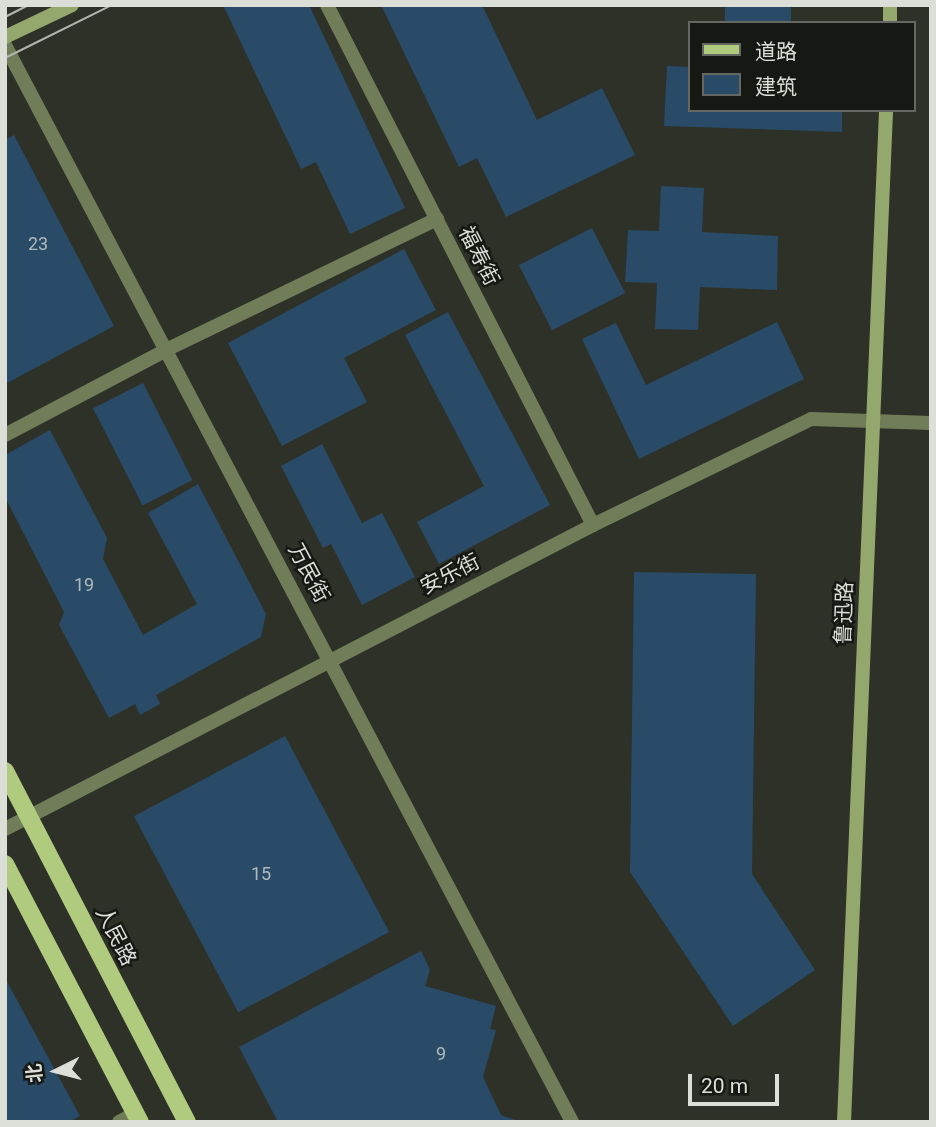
<!DOCTYPE html>
<meta charset="utf-8">
<style>
body{margin:0}
#map{position:relative;width:936px;height:1127px;overflow:hidden;background:#2d3128;font-family:Roboto,"Noto Sans SC",sans-serif}
div>[style]{position:absolute}
.building>*{inset:0;background:#294b68;transform-origin:0 0}
.lane>*{height:14px;margin:-7px;padding:0 7px;transform-origin:7px;border-radius:7px;background:#707d58}
.street>*{height:14px;margin:-7px;padding:0 7px;transform-origin:7px;border-radius:7px;background:#707d58}
.secondary>*{height:14px;margin:-7px;padding:0 7px;transform-origin:7px;border-radius:7px;background:#94a86e}
.primary>*{height:18px;margin:-9px;padding:0 9px;transform-origin:9px;border-radius:9px;background:#b0ca7e}
.tram>*{height:2px;margin:-1px;padding:0 1px;transform-origin:1px;border-radius:1px;background:#b2b4ad}
span{translate:-50% -50%;white-space:nowrap;text-align:center;line-height:1.15;-webkit-text-stroke:5px #161814;paint-order:stroke}
.number-label{font-size:18px;color:#afb9bc}
.number-label span{-webkit-text-stroke-width:0}
.street-label{font-size:21px;color:#dcded8}
.frame{position:absolute;inset:0;border:7px solid #dcded8;pointer-events:none}
.legend{position:absolute;left:688px;top:21px;width:228px;height:91px;box-sizing:border-box;background:#161814;border:2px solid #656762;margin:0;padding:9px 12px;list-style:none;font-size:21px;color:#dcded8}
.legend li{display:flex;align-items:center;gap:14px;height:35px}
.legend b{width:35px;border:2px solid #656762}
.north{position:absolute;left:21px;top:1036px;width:70px;height:70px;-webkit-text-stroke:5px #161814;paint-order:stroke;rotate:264deg;font-size:19px;font-weight:700;line-height:28px;text-align:center;color:#dcded8}
.north::after{content:'';display:block;margin:auto;width:24px;height:32px;background:#dcded8;clip-path:polygon(50% 0,100% 100%,50% 72%,0 100%)}
.scale{position:absolute;left:688px;top:1074px;width:91px;height:32px;box-sizing:border-box;border:4px solid #dcded8;border-top:0;padding-left:9px;font-size:21px;line-height:24px;white-space:nowrap;color:#dcded8;-webkit-text-stroke:5px #161814;paint-order:stroke}
</style>
<div id="map">
<div class="building">
<div style="clip-path:polygon(223px 5px,309px 5px,405px 208px,350px 234px,316px 162px,301px 169px)"></div>
<div style="clip-path:polygon(381px 5px,482px 5px,537px 120px,602px 88px,635px 155px,506px 217px,477px 158px,459px 167px)"></div>
<div style="left:725px;top:5px;width:66px;height:18px"></div>
<div style="clip-path:polygon(667px 66px,689px 67px,689px 110px,842px 110px,842px 132px,664px 126px)"></div>
<div style="clip-path:polygon(14px 135px,114px 326px,5px 384px,5px 140px)"></div>
<div style="clip-path:polygon(661px 186px,704px 188px,702px 232px,778px 236px,777px 290px,700px 287px,698px 330px,655px 329px,657px 283px,625px 282px,628px 230px,659px 231px)"></div>
<div style="left:592px;top:228px;width:73px;height:82px;rotate:63deg"></div>
<div style="clip-path:polygon(404px 249px,436px 310px,344px 358px,367px 402px,282px 446px,228px 343px)"></div>
<div style="clip-path:polygon(448px 312px,550px 505px,439px 564px,417px 522px,484px 486px,405px 335px)"></div>
<div style="clip-path:polygon(777px 322px,804px 379px,639px 459px,582px 339px,616px 323px,646px 385px)"></div>
<div style="left:143px;top:383px;width:109px;height:56px;rotate:63deg"></div>
<div style="clip-path:polygon(50px 430px,107px 538px,103px 559px,143px 635px,197px 604px,148px 513px,198px 484px,266px 614px,261px 637px,156px 695px,160px 704px,140px 715px,135px 704px,109px 718px,59px 625px,64px 612px,5px 497px,5px 455px)"></div>
<div style="clip-path:polygon(322px 444px,362px 523px,382px 513px,415px 577px,362px 605px,331px 544px,323px 548px,281px 466px)"></div>
<div style="clip-path:polygon(634px 572px,756px 574px,752px 874px,815px 970px,733px 1026px,630px 872px)"></div>
<div style="left:285px;top:736px;width:222px;height:171px;rotate:62deg"></div>
<div style="clip-path:polygon(421px 951px,430px 970px,425px 986px,496px 1006px,490px 1029px,496px 1030px,483px 1077px,501px 1115px,521px 1122px,278px 1122px,239px 1047px)"></div>
<div style="clip-path:polygon(5px 978px,80px 1116px,69px 1122px,5px 1122px)"></div>
</div>
<div class="lane">
<div style="left:119px;top:1122px;width:19px;rotate:-28deg"></div>
</div>
<div class="street">
<div style="left:327px;top:5px;width:584px;rotate:62.91deg"></div>
<div style="left:5px;top:45px;width:1217px;rotate:62.23deg"></div>
<div style="left:5px;top:435px;width:184px;rotate:-27.8deg"></div>
<div style="left:168px;top:349px;width:299px;rotate:-25.8deg"></div>
<div style="left:5px;top:829px;width:662px;rotate:-27.34deg"></div>
<div style="left:593px;top:525px;width:242px;rotate:-25.9deg"></div>
<div style="left:811px;top:419px;width:120px;rotate:1.9deg"></div>
</div>
<div class="secondary">
<div style="left:890px;top:23px;width:18px;rotate:-90deg"></div>
<div style="left:5px;top:37px;width:74px;rotate:-25.5deg"></div>
<div style="left:844px;top:1122px;width:1013px;rotate:-87.62deg"></div>
</div>
<div class="primary">
<div style="left:5px;top:771px;width:395px;rotate:62.6deg"></div>
<div style="left:5px;top:864px;width:291px;rotate:62.4deg"></div>
</div>
<div class="tram">
<div style="left:5px;top:17px;width:27px;rotate:-27deg"></div>
<div style="left:5px;top:58px;width:119px;rotate:-26.4deg"></div>
</div>
<div class="number-label">
<span style="left:38px;top:244px">23</span>
<span style="left:84px;top:585px">19</span>
<span style="left:261px;top:874px">15</span>
<span style="left:441px;top:1054px">9</span>
</div>
<div class="street-label">
<span style="left:479px;top:256px;rotate:63deg">福寿街</span>
<span style="left:309px;top:573px;rotate:62deg">万民街</span>
<span style="left:450px;top:574px;rotate:-27deg">安乐街</span>
<span style="left:844px;top:613px;rotate:-88deg">鲁迅路</span>
<span style="left:116px;top:936px;rotate:63deg">人民路</span>
</div>
<div class="frame"></div>
<ul class="legend">
<li><b style="height:9px;background:#b0ca7e"></b>道路</li>
<li><b style="height:19px;background:#294b68"></b>建筑</li>
</ul>
<div class="north">北</div>
<div class="scale">20 m</div>
</div>
